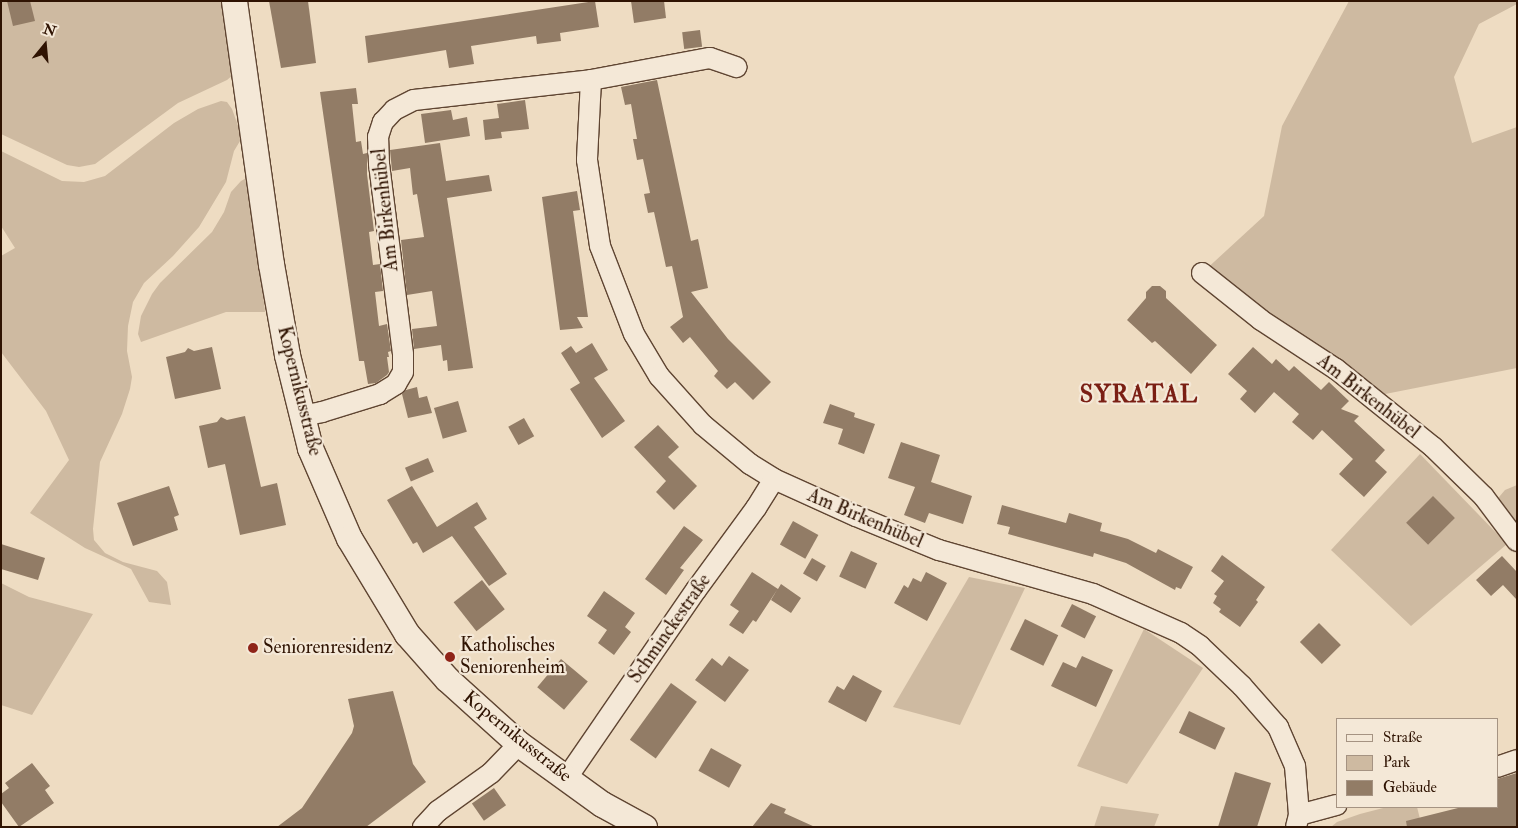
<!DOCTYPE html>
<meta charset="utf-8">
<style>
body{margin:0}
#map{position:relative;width:1518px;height:828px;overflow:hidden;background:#eedcc2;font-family:"IM FELL Double Pica",serif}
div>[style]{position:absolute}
.green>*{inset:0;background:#cebaa1}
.building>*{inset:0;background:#927c66;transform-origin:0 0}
.roads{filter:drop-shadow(1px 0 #5f4532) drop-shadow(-1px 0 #5f4532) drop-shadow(0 1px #5f4532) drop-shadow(0 -1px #5f4532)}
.minor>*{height:20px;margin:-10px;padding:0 10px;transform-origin:10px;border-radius:10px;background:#f4e8d7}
.tertiary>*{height:25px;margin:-12.5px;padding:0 12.5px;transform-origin:12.5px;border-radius:12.5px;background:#f4e8d7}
.dots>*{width:14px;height:14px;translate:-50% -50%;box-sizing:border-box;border:2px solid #f4e8d7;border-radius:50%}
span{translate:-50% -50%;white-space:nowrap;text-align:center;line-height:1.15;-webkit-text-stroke:4.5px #f4e8d7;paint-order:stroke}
.street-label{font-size:19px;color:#2f1302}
.poi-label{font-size:19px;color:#2f1302}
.left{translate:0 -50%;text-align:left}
.district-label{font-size:24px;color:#7a1f14;font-weight:700;letter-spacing:1px}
.frame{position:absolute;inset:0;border:2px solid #2f1302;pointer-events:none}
.legend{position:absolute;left:1336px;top:718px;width:162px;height:90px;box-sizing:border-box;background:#f4e8d7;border:1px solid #a59382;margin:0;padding:6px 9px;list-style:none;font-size:15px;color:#2f1302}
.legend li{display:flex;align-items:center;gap:10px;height:25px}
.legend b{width:25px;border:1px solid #a59382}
.north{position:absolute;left:20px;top:20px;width:50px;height:50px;-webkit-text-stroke:4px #f4e8d7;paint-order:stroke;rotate:17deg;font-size:14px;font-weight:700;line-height:20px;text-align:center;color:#2f1302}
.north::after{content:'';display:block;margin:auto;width:18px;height:22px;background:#2f1302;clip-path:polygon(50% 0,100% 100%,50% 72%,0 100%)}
</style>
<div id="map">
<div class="green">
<div style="clip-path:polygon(1px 1px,225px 1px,234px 74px,227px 80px,178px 103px,95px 164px,79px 167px,67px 165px,1px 134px)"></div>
<div style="clip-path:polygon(1349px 1px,1517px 1px,1517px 4px,1479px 24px,1454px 77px,1472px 143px,1517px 127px,1517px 368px,1370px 397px,1202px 273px,1264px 216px,1282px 126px)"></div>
<div style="clip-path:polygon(221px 101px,227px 102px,232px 109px,240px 131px,240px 141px,234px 151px,226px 182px,199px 227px,173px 256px,144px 283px,133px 302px,128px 326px,127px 351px,132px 377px,130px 389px,122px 414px,100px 462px,93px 529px,94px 540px,105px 553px,123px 562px,157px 571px,167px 582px,171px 605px,149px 602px,131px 569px,85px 548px,30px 513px,69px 460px,46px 411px,1px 352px,1px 256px,15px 248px,1px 226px,1px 151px,62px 181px,84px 182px,105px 176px,174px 123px,198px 109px)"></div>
<div style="clip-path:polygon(250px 176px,267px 283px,263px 292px,265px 312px,226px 312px,141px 342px,138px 334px,141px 316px,152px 294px,160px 283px,212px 232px,224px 212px,231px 192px,241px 181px)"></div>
<div style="clip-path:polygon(1420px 454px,1507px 544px,1411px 626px,1331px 550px)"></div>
<div style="clip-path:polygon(1517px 485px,1517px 532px,1494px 503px,1505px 490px)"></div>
<div style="clip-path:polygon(969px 577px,1025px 588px,960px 725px,893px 707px)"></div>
<div style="clip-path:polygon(1px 583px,29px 597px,93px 614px,32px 715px,1px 705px)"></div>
<div style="clip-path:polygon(1144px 629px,1203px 668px,1127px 784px,1077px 766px)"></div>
<div style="clip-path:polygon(1101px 806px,1159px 814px,1154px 827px,1094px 827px)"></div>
<div style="clip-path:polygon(1387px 807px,1417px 807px,1422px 827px,1331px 827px,1337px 822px,1360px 814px)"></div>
</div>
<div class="building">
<div style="clip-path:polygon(7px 1px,30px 1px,35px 21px,13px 26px)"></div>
<div style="clip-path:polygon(269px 1px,308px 1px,316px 63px,281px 68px)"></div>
<div style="clip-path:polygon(595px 1px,599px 27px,560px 33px,561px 41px,537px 44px,536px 36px,471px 46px,474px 64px,449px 68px,446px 50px,368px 63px,365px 36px)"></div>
<div style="clip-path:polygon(631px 1px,664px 1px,666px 18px,634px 23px)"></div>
<div style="left:700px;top:30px;width:17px;height:18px;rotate:83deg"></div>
<div style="clip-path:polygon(657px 80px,691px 241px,698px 239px,708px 288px,691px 292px,728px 339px,771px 382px,753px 400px,735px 382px,727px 389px,714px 376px,718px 371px,690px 337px,683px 343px,670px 327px,683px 317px,672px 266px,666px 267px,654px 212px,648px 213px,644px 194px,650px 193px,643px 159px,637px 160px,633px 139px,637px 139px,631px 104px,625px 105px,621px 87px)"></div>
<div style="clip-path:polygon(356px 88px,358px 104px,352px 104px,356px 142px,361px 141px,363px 154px,367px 153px,367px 174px,374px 231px,369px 232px,373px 265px,380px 264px,383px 291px,375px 292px,379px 326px,387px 324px,391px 351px,388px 352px,389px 357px,387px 357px,389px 372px,387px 375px,376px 383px,368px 384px,364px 361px,359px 361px,320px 92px)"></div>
<div style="clip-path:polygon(525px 100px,529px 129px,501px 132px,502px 138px,485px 140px,483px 120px,499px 118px,497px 104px)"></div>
<div style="clip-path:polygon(451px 110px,453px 120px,467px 117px,470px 136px,425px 143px,421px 114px)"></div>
<div style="clip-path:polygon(440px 143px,446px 181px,489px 175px,492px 191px,447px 198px,473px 368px,448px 371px,447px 360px,443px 361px,441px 345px,414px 349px,412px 329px,437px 326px,432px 291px,407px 295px,401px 240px,424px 237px,417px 194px,413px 195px,410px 168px,392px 171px,390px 150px)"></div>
<div style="clip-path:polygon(577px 191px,580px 210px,573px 211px,588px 317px,577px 317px,583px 328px,560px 330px,542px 197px)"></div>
<div style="clip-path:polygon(1152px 286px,1160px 286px,1166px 291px,1166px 298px,1217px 345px,1191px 374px,1155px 341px,1152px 343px,1127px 320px,1146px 298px,1146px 292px)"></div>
<div style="clip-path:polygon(592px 343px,608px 370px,594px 378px,625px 421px,602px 438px,570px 389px,580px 383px,561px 353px,571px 346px,576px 353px)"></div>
<div style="clip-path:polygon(212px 347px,221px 389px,175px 399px,166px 357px,185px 352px,188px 348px,194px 351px)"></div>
<div style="clip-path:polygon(1253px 347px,1272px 364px,1276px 359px,1289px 371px,1294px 366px,1321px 390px,1329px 382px,1349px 401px,1341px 409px,1359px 416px,1354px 421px,1385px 450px,1375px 461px,1387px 472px,1364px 497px,1339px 474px,1353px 459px,1322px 430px,1313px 440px,1292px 422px,1299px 414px,1274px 392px,1255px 413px,1240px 399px,1247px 391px,1228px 374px)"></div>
<div style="clip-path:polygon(417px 387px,419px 398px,427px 396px,432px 413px,408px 418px,402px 394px,406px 390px)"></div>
<div style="left:458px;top:401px;width:32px;height:25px;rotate:74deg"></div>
<div style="clip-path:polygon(830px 404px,855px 413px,854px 417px,875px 424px,864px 454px,838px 444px,843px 429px,823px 423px)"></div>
<div style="clip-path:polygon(245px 416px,261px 487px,277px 483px,286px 525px,240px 535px,225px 464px,208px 468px,199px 426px,217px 422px,221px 417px,227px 420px)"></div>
<div style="left:524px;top:418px;width:21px;height:18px;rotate:61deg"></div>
<div style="clip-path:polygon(658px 425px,679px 447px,668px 457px,697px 486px,674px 510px,656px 492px,666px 481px,634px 447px)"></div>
<div style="clip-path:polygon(901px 442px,940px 455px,931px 482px,972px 496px,963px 524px,929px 513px,925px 523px,904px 515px,915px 487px,888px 478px)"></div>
<div style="left:428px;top:458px;width:15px;height:25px;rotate:67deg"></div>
<div style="clip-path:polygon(169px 486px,179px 515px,174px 517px,178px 530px,133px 546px,117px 503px)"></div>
<div style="clip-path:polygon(412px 486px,437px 527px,477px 502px,487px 519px,474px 527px,507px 574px,489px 586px,452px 536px,423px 553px,417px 542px,413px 544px,387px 500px)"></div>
<div style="left:1433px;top:496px;width:31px;height:38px;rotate:45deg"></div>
<div style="clip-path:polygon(1002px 505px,1066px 523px,1069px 513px,1102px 523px,1100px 531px,1128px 539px,1156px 553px,1158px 549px,1193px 567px,1181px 589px,1176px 587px,1175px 590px,1126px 563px,1094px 553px,1093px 557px,1008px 534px,1010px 527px,997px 524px)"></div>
<div style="left:793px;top:521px;width:29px;height:27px;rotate:29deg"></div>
<div style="clip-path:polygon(684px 526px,703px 540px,680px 568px,684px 570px,666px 595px,645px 579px)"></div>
<div style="clip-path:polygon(1px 544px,45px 558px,38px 580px,1px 569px)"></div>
<div style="left:851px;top:551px;width:29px;height:28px;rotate:25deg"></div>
<div style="clip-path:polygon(1222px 555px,1265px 587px,1256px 600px,1258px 602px,1240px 627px,1219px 612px,1221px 609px,1213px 603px,1217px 596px,1214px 594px,1224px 581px,1211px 571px)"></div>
<div style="clip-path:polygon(1502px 556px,1517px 572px,1517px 600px,1503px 585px,1491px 596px,1476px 580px)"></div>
<div style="left:812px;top:558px;width:16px;height:18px;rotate:30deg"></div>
<div style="clip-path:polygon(752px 572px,778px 589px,781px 584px,801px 598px,791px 613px,771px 600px,777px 590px,756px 622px,753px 620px,743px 634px,729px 625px,739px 611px,730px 605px)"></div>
<div style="clip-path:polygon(926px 572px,947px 583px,927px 621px,894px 603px,904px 585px,908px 588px,913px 578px,921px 582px)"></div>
<div style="left:482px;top:580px;width:37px;height:36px;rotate:52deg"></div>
<div style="clip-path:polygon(604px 591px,635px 613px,625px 627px,631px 632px,614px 655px,598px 643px,607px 630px,587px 616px)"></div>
<div style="left:1072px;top:604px;width:27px;height:25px;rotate:27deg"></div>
<div style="left:1025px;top:619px;width:37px;height:34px;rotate:26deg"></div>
<div style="left:1319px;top:623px;width:31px;height:27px;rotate:45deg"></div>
<div style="clip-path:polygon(729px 656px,749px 670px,725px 702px,695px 680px,712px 658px,722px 666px)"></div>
<div style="clip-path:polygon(1082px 656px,1113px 670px,1096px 707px,1051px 686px,1063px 662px,1076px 668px)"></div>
<div style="left:561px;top:659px;width:35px;height:37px;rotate:40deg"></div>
<div style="clip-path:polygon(853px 675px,882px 691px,866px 722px,828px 702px,837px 686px,844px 690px)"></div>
<div style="left:671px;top:683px;width:32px;height:70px;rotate:36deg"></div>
<div style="clip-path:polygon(393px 691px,413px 764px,426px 782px,366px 827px,277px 827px,302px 808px,352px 733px,354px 726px,348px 699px)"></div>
<div style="left:1189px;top:711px;width:40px;height:24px;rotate:25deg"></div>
<div style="left:711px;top:748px;width:35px;height:26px;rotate:29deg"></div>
<div style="clip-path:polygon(32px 763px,50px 786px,45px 790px,54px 803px,19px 827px,1px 802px,1px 794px,9px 788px,5px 783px)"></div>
<div style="clip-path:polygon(1235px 772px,1271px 783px,1257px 827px,1218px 827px)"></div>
<div style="clip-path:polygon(1517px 773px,1517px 827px,1407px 827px,1406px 821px,1462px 807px,1497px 807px,1497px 779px)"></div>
<div style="left:494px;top:788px;width:21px;height:27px;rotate:55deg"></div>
<div style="clip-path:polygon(771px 803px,786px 809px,784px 813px,815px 827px,752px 827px)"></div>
</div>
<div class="roads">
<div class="minor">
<div style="left:591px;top:80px;width:121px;rotate:-10.5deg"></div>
<div style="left:710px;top:58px;width:28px;rotate:19deg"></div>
<div style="left:1202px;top:273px;width:75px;rotate:38.5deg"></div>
<div style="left:1261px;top:320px;width:90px;rotate:33.2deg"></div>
<div style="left:1336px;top:369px;width:124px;rotate:38.8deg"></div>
<div style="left:1433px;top:447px;width:71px;rotate:44.4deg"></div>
<div style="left:1484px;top:497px;width:55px;rotate:53.1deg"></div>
<div style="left:302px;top:416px;width:20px;rotate:-11deg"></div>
<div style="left:322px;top:412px;width:61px;rotate:-17.2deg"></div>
<div style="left:380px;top:394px;width:19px;rotate:-32deg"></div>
<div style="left:396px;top:384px;width:14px;rotate:-60deg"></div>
<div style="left:403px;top:372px;width:18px;rotate:-90deg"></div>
<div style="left:403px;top:354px;width:192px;rotate:-97.2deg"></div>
<div style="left:379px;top:164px;width:27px;rotate:-92deg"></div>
<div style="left:378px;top:137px;width:16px;rotate:-72deg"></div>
<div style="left:383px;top:122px;width:16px;rotate:-47deg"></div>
<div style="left:394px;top:110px;width:22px;rotate:-27deg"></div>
<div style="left:414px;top:100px;width:178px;rotate:-6.4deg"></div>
<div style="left:591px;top:80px;width:80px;rotate:92.9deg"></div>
<div style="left:587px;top:160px;width:87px;rotate:81.4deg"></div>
<div style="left:600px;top:246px;width:94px;rotate:68.9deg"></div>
<div style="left:634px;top:334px;width:49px;rotate:59.2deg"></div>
<div style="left:659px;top:376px;width:66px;rotate:48.1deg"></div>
<div style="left:703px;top:425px;width:61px;rotate:39.7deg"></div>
<div style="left:750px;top:464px;width:28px;rotate:32deg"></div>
<div style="left:774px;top:479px;width:90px;rotate:24.3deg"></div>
<div style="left:856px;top:516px;width:90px;rotate:22.3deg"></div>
<div style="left:939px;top:550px;width:160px;rotate:15.9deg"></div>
<div style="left:1093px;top:594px;width:96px;rotate:23.9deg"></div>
<div style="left:1181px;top:633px;width:23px;rotate:34deg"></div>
<div style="left:1200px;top:646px;width:58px;rotate:43.6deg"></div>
<div style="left:1242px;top:686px;width:55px;rotate:48.7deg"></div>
<div style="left:1278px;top:727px;width:43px;rotate:66.4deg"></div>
<div style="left:1295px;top:766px;width:49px;rotate:85.3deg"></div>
<div style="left:1299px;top:815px;width:12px;rotate:104deg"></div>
<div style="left:1497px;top:767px;width:21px;rotate:-19deg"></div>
<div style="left:566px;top:779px;width:229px;rotate:-55.5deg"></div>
<div style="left:696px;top:590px;width:102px;rotate:-53.8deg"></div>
<div style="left:756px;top:508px;width:34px;rotate:-58deg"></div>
<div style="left:1299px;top:815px;width:39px;rotate:-15deg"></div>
<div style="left:423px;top:827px;width:22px;rotate:-47deg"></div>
<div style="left:438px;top:811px;width:65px;rotate:-35.6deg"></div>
<div style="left:491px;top:773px;width:40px;rotate:-46deg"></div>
</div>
<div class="tertiary">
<div style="left:234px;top:1px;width:266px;rotate:82deg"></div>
<div style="left:271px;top:264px;width:92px;rotate:80deg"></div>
<div style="left:287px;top:355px;width:96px;rotate:76.1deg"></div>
<div style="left:310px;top:448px;width:98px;rotate:66.6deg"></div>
<div style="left:349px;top:538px;width:112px;rotate:58.9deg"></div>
<div style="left:407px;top:634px;width:60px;rotate:48.4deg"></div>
<div style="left:447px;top:679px;width:97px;rotate:42.1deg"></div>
<div style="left:519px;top:744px;width:102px;rotate:35.9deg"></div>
<div style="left:602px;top:804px;width:48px;rotate:28.7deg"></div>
</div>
</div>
<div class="dots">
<div style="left:253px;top:648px;background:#8f2418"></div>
<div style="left:450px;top:657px;background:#8f2418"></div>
</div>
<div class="street-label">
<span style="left:386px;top:210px;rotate:-96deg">Am Birkenhübel</span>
<span style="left:299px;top:391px;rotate:76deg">Kopernikusstraße</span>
<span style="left:1368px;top:397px;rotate:38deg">Am Birkenhübel</span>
<span style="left:865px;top:519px;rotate:23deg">Am Birkenhübel</span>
<span style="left:670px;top:629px;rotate:-55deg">Schminckestraße</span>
<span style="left:517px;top:737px;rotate:39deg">Kopernikusstraße</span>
</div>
<div class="poi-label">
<span class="left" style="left:460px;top:657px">Katholisches<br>Seniorenheim</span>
<span class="left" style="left:263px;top:648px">Seniorenresidenz</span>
</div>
<div class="district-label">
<span style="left:1139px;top:395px">SYRATAL</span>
</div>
<div class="frame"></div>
<ul class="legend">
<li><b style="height:6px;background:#f4e8d7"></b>Straße</li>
<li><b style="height:14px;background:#cebaa1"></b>Park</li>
<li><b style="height:14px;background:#927c66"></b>Gebäude</li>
</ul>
<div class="north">N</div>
</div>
